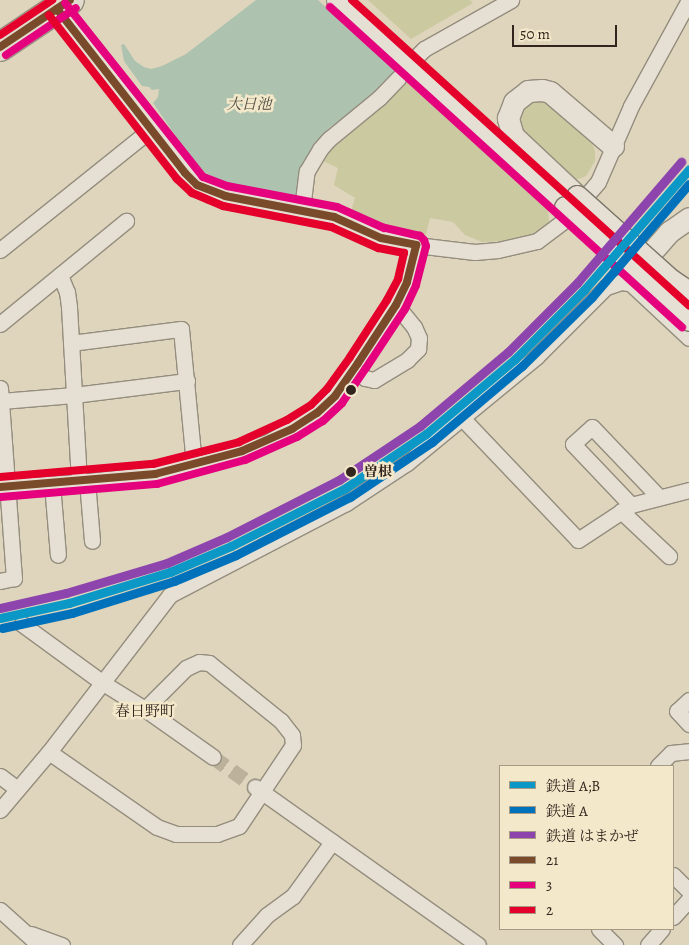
<!DOCTYPE html>
<html>
<head>
<meta charset="utf-8">
<style>
	body { margin:0 }
	#map { position:relative; width:689px; height:945px; overflow:hidden; background:#ded5bc; font-family:Alegreya,"Noto Serif JP",serif }
	div>[style] { position:absolute }
	[style*='--x'] { left:calc(var(--x)*1px); top:calc(var(--y)*1px); width:calc(var(--w)*1px); rotate:calc(var(--a)*1deg) }
	.green>* { inset:0; background:#cac9a0 }
	.water>* { inset:0; background:#aec3af }
	.street-tunnel>* { height:15px; margin-top:-7.5px; transform-origin:0; background:repeating-linear-gradient(90deg,#bcb29c 0 15px,transparent 0 23px) }
	.roads { filter:drop-shadow(1px 0 #948d7e) drop-shadow(-1px 0 #948d7e) drop-shadow(0 1px #948d7e) drop-shadow(0 -1px #948d7e) }
	.street>* { height:15px; margin:-7.5px; padding:0 7.5px; transform-origin:7.5px; border-radius:7.5px; background:#e5e0d3 }
	.secondary>* { height:21px; margin:-10.5px; padding:0 10.5px; transform-origin:10.5px; border-radius:10.5px; background:#e5e0d3 }
	.highway>* { height:28px; margin:-14px; padding:0 14px; transform-origin:14px; border-radius:14px; background:#e0dbcc }
	.bridges { filter:drop-shadow(1px 0 #7c7569) drop-shadow(-1px 0 #7c7569) drop-shadow(0 1px #7c7569) drop-shadow(0 -1px #7c7569) }
	.secondary-bridge>* { height:21px; margin:-10.5px; padding:0 10.5px; transform-origin:10.5px; border-radius:10.5px; background:#e5e0d3 }
	.bus-1>* { height:8px; margin:-4px; padding:0 4px; transform-origin:4px; border-radius:4px; background:#7a4b2a }
	.bus-2>* { height:8px; margin:-4px; padding:0 4px; transform-origin:4px; border-radius:4px; background:#e5007d }
	.bus-3>* { height:8px; margin:-4px; padding:0 4px; transform-origin:4px; border-radius:4px; background:#e4002b }
	.rail-1>* { height:9px; margin:-4.5px; padding:0 4.5px; transform-origin:4.5px; border-radius:4.5px; background:#0c98c7 }
	.rail-2>* { height:9px; margin:-4.5px; padding:0 4.5px; transform-origin:4.5px; border-radius:4.5px; background:#0072bc }
	.rail-3>* { height:9px; margin:-4.5px; padding:0 4.5px; transform-origin:4.5px; border-radius:4.5px; background:#8e44ad }
	.dots>* { width:14px; height:14px; translate:-50% -50%; box-sizing:border-box; border:2px solid #f3e8ca; border-radius:50% }
	span { translate:-50% -50%; white-space:nowrap; text-align:center; line-height:1.15; -webkit-text-stroke:5px #f3e8ca; paint-order:stroke }
	.stop-label { font-size:14px; color:#32251e; font-weight:700 }
	.left { translate:0 -50%; text-align:left }
	.water-label { font-size:15px; color:#4c4a41; font-style:italic }
	.neighbourhood-label { font-size:15px; color:#32251e }
	.legend { position:absolute; left:499px; top:765px; width:175px; height:165px; box-sizing:border-box; background:#f3e8ca; border:1px solid #a69a85; margin:0; padding:6px 9px; list-style:none; font-size:15px; color:#32251e }
	.legend li { display:flex; align-items:center; gap:10px; height:25px }
	.legend b { width:25px; border:1px solid #a69a85 }
	.scale { position:absolute; left:512px; top:25px; width:105px; height:22px; box-sizing:border-box; border:2px solid #32251e; border-top:0; padding-left:6px; font-size:15px; line-height:18px; white-space:nowrap; color:#32251e; -webkit-text-stroke:4px #f3e8ca; paint-order:stroke }
</style>
</head>
<body>
<div id="map">
	<div class="green">
		<i style="clip-path:polygon(368px 0,470px 0,473px 3px,411px 39px)"></i>
		<i style="clip-path:polygon(405px 77px,548px 210px,549px 224px,529px 236px,504px 241px,482px 242px,465px 235px,453px 222px,430px 218px,425px 238px,374px 226px,350px 214px,355px 198px,334px 185px,338px 168px,319px 159px,335px 141px)"></i>
		<i style="clip-path:polygon(540px 100px,553px 106px,592px 143px,595px 151px,595px 161px,586px 176px,579px 179px,572px 179px,527px 138px,520px 127px,521px 112px,526px 105px)"></i>
	</div>
	<div class="water">
		<i style="clip-path:polygon(256px 0,318px 0,396px 71px,367px 101px,329px 128px,315px 146px,297px 199px,221px 185px,196px 166px,153px 103px,158px 97px,159px 89px,152px 90px,149px 87px,142px 86px,124px 61px,121px 45px,124px 44px,135px 61px,144px 67px,151px 69px,162px 66px,186px 54px)"></i>
	</div>
	<div class="street-tunnel">
		<i style="--x:213;--y:757;--w:50;--a:35.3"></i>
	</div>
	<div class="roads">
		<div class="street">
			<i style="--x:417;--y:56;--w:10;--a:-45"></i>
			<i style="--x:424;--y:49;--w:100;--a:-29.4"></i>
			<i style="--x:302;--y:209;--w:38;--a:-83"></i>
			<i style="--x:307;--y:171;--w:26;--a:-59"></i>
			<i style="--x:320;--y:149;--w:13;--a:-48"></i>
			<i style="--x:329;--y:139;--w:65;--a:-39.4"></i>
			<i style="--x:379;--y:98;--w:28;--a:-46"></i>
			<i style="--x:416;--y:245;--w:59;--a:6.8"></i>
			<i style="--x:475;--y:252;--w:23;--a:-5"></i>
			<i style="--x:498;--y:250;--w:40;--a:-13"></i>
			<i style="--x:537;--y:241;--w:35;--a:-37"></i>
			<i style="--x:565;--y:220;--w:50;--a:-49"></i>
			<i style="--x:598;--y:182;--w:83;--a:-66.5"></i>
			<i style="--x:631;--y:106;--w:121;--a:-61.3"></i>
			<i style="--x:0;--y:250;--w:193;--a:-38.7"></i>
			<i style="--x:60;--y:275;--w:18;--a:68"></i>
			<i style="--x:67;--y:292;--w:15;--a:82"></i>
			<i style="--x:69;--y:307;--w:175;--a:86.7"></i>
			<i style="--x:0;--y:324;--w:163;--a:-39.3"></i>
			<i style="--x:71;--y:343;--w:111;--a:-7.3"></i>
			<i style="--x:181;--y:329;--w:137;--a:84.5"></i>
			<i style="--x:0;--y:388;--w:191;--a:85.8"></i>
			<i style="--x:14;--y:578;--w:14;--a:168"></i>
			<i style="--x:1;--y:401;--w:73;--a:-4.7"></i>
			<i style="--x:74;--y:395;--w:114;--a:-7.1"></i>
			<i style="--x:462;--y:418;--w:168;--a:46.4"></i>
			<i style="--x:578;--y:540;--w:64;--a:-33.4"></i>
			<i style="--x:631;--y:505;--w:60;--a:-14.5"></i>
			<i style="--x:87;--y:481;--w:60;--a:85.2"></i>
			<i style="--x:52;--y:484;--w:71;--a:85.2"></i>
			<i style="--x:0;--y:487;--w:79;--a:-3.6"></i>
			<i style="--x:79;--y:482;--w:76;--a:-6"></i>
			<i style="--x:155;--y:474;--w:67;--a:-13.8"></i>
			<i style="--x:220;--y:458;--w:51;--a:-18.4"></i>
			<i style="--x:268;--y:442;--w:57;--a:-30.6"></i>
			<i style="--x:317;--y:413;--w:25;--a:-43"></i>
			<i style="--x:335;--y:396;--w:33;--a:-55"></i>
			<i style="--x:354;--y:369;--w:14;--a:39"></i>
			<i style="--x:365;--y:378;--w:9;--a:13"></i>
			<i style="--x:374;--y:380;--w:39;--a:-31"></i>
			<i style="--x:407;--y:360;--w:16;--a:-45"></i>
			<i style="--x:418;--y:349;--w:11;--a:-85"></i>
			<i style="--x:419;--y:338;--w:12;--a:-114"></i>
			<i style="--x:414;--y:327;--w:28;--a:-129"></i>
			<i style="--x:631;--y:505;--w:84;--a:-133.6"></i>
			<i style="--x:573;--y:444;--w:25;--a:-42"></i>
			<i style="--x:592;--y:427;--w:97;--a:46.3"></i>
			<i style="--x:621;--y:511;--w:66;--a:43.2"></i>
			<i style="--x:22;--y:624;--w:100;--a:36.1"></i>
			<i style="--x:103;--y:683;--w:49;--a:31.8"></i>
			<i style="--x:145;--y:709;--w:83;--a:35.2"></i>
			<i style="--x:689;--y:700;--w:16;--a:137"></i>
			<i style="--x:677;--y:711;--w:18;--a:47"></i>
			<i style="--x:49;--y:752;--w:131;--a:34.8"></i>
			<i style="--x:157;--y:827;--w:20;--a:20"></i>
			<i style="--x:176;--y:834;--w:41;--a:0"></i>
			<i style="--x:217;--y:834;--w:23;--a:-20"></i>
			<i style="--x:239;--y:826;--w:97;--a:-56.3"></i>
			<i style="--x:293;--y:745;--w:10;--a:-96"></i>
			<i style="--x:292;--y:735;--w:18;--a:-128"></i>
			<i style="--x:281;--y:721;--w:92;--a:-141.1"></i>
			<i style="--x:209;--y:663;--w:10;--a:-174"></i>
			<i style="--x:199;--y:662;--w:14;--a:155"></i>
			<i style="--x:186;--y:668;--w:58;--a:135"></i>
			<i style="--x:658;--y:766;--w:18;--a:-45"></i>
			<i style="--x:671;--y:753;--w:18;--a:-6"></i>
			<i style="--x:0;--y:776;--w:20;--a:37"></i>
			<i style="--x:255;--y:787;--w:273;--a:35.3"></i>
			<i style="--x:0;--y:810;--w:76;--a:-49.8"></i>
			<i style="--x:49;--y:752;--w:198;--a:-52.4"></i>
			<i style="--x:170;--y:595;--w:199;--a:-27.6"></i>
			<i style="--x:346;--y:503;--w:73;--a:-33.3"></i>
			<i style="--x:407;--y:463;--w:167;--a:-39.4"></i>
			<i style="--x:536;--y:357;--w:99;--a:-45"></i>
			<i style="--x:606;--y:287;--w:22;--a:-18"></i>
			<i style="--x:627;--y:280;--w:85;--a:43.1"></i>
			<i style="--x:673;--y:875;--w:23;--a:45"></i>
			<i style="--x:0;--y:910;--w:52;--a:41.9"></i>
			<i style="--x:673;--y:917;--w:24;--a:-48"></i>
			<i style="--x:599;--y:929;--w:23;--a:45"></i>
			<i style="--x:31;--y:934;--w:33;--a:20"></i>
			<i style="--x:240;--y:945;--w:40;--a:-48"></i>
			<i style="--x:267;--y:915;--w:32;--a:-36"></i>
			<i style="--x:293;--y:896;--w:67;--a:-54.2"></i>
			<i style="--x:648;--y:945;--w:21;--a:-49"></i>
		</div>
		<div class="secondary">
			<i style="--x:337;--y:0;--w:308;--a:42.2"></i>
			<i style="--x:57;--y:9;--w:208;--a:52"></i>
			<i style="--x:185;--y:173;--w:17;--a:45"></i>
			<i style="--x:197;--y:185;--w:16;--a:27"></i>
			<i style="--x:211;--y:192;--w:15;--a:16"></i>
			<i style="--x:225;--y:196;--w:111;--a:10.9"></i>
			<i style="--x:334;--y:217;--w:51;--a:24.1"></i>
			<i style="--x:381;--y:238;--w:36;--a:11"></i>
			<i style="--x:416;--y:245;--w:38;--a:104"></i>
			<i style="--x:407;--y:282;--w:25;--a:116"></i>
			<i style="--x:396;--y:305;--w:77;--a:123.3"></i>
			<i style="--x:577;--y:196;--w:88;--a:-136.8"></i>
			<i style="--x:513;--y:136;--w:19;--a:-106"></i>
			<i style="--x:508;--y:118;--w:17;--a:-69"></i>
			<i style="--x:514;--y:102;--w:18;--a:-38"></i>
			<i style="--x:528;--y:91;--w:14;--a:-4"></i>
			<i style="--x:542;--y:90;--w:8;--a:14"></i>
			<i style="--x:550;--y:92;--w:83;--a:40.6"></i>
			<i style="--x:627;--y:280;--w:64;--a:-48.8"></i>
			<i style="--x:669;--y:232;--w:24;--a:-35"></i>
		</div>
		<div class="highway">
			<i style="--x:0;--y:47;--w:84;--a:-33.9"></i>
		</div>
	</div>
	<div class="bridges">
		<div class="secondary-bridge">
			<i style="--x:577;--y:196;--w:126;--a:41.8"></i>
			<i style="--x:671;--y:280;--w:22;--a:34"></i>
			<i style="--x:565;--y:207;--w:168;--a:42.3"></i>
		</div>
	</div>
	<div class="bus-1">
		<i style="--x:57;--y:9;--w:208;--a:52"></i>
		<i style="--x:185;--y:173;--w:17;--a:45"></i>
		<i style="--x:197;--y:185;--w:30;--a:21"></i>
		<i style="--x:225;--y:196;--w:111;--a:10.9"></i>
		<i style="--x:334;--y:217;--w:51;--a:24.1"></i>
		<i style="--x:381;--y:238;--w:36;--a:11"></i>
		<i style="--x:0;--y:47;--w:84;--a:-33.9"></i>
		<i style="--x:0;--y:487;--w:156;--a:-4.8"></i>
		<i style="--x:155;--y:474;--w:90;--a:-14.8"></i>
		<i style="--x:242;--y:451;--w:55;--a:-23.7"></i>
		<i style="--x:292;--y:429;--w:30;--a:-33"></i>
		<i style="--x:317;--y:413;--w:25;--a:-43"></i>
		<i style="--x:335;--y:396;--w:40;--a:-55.1"></i>
		<i style="--x:358;--y:363;--w:69;--a:-56.8"></i>
		<i style="--x:396;--y:305;--w:25;--a:-64"></i>
		<i style="--x:407;--y:282;--w:38;--a:-76"></i>
	</div>
	<div class="bus-2">
		<i style="--x:330;--y:7;--w:476;--a:42.3"></i>
		<i style="--x:6;--y:55;--w:84;--a:-33.9"></i>
		<i style="--x:1;--y:497;--w:157;--a:-4.8"></i>
		<i style="--x:157;--y:484;--w:91;--a:-15.3"></i>
		<i style="--x:245;--y:460;--w:57;--a:-23.9"></i>
		<i style="--x:297;--y:437;--w:31;--a:-32"></i>
		<i style="--x:323;--y:421;--w:26;--a:-43"></i>
		<i style="--x:342;--y:403;--w:42;--a:-55.6"></i>
		<i style="--x:366;--y:368;--w:71;--a:-56.5"></i>
		<i style="--x:405;--y:309;--w:26;--a:-65"></i>
		<i style="--x:416;--y:285;--w:40;--a:-75.6"></i>
		<i style="--x:426;--y:246;--w:6;--a:-108"></i>
		<i style="--x:424;--y:240;--w:6;--a:-135"></i>
		<i style="--x:420;--y:236;--w:37;--a:-167"></i>
		<i style="--x:384;--y:228;--w:51;--a:-155.9"></i>
		<i style="--x:337;--y:207;--w:112;--a:-169.2"></i>
		<i style="--x:227;--y:186;--w:26;--a:-159"></i>
		<i style="--x:203;--y:177;--w:222;--a:-128.4"></i>
	</div>
	<div class="bus-3">
		<i style="--x:352;--y:0;--w:455;--a:42.2"></i>
		<i style="--x:0;--y:35;--w:63;--a:-33.9"></i>
		<i style="--x:0;--y:477;--w:154;--a:-4.9"></i>
		<i style="--x:153;--y:464;--w:89;--a:-14.3"></i>
		<i style="--x:239;--y:442;--w:53;--a:-24.6"></i>
		<i style="--x:287;--y:420;--w:28;--a:-32"></i>
		<i style="--x:311;--y:405;--w:23;--a:-45"></i>
		<i style="--x:327;--y:389;--w:39;--a:-54"></i>
		<i style="--x:350;--y:357;--w:68;--a:-57"></i>
		<i style="--x:387;--y:300;--w:24;--a:-62"></i>
		<i style="--x:398;--y:279;--w:27;--a:-77"></i>
		<i style="--x:404;--y:253;--w:26;--a:-169"></i>
		<i style="--x:378;--y:248;--w:51;--a:-155.9"></i>
		<i style="--x:331;--y:227;--w:110;--a:-169"></i>
		<i style="--x:223;--y:206;--w:34;--a:-157"></i>
		<i style="--x:192;--y:193;--w:21;--a:-137"></i>
		<i style="--x:177;--y:179;--w:208;--a:-128"></i>
	</div>
	<div class="rail-1">
		<i style="--x:0;--y:618;--w:71;--a:-12.3"></i>
		<i style="--x:69;--y:603;--w:106;--a:-17.1"></i>
		<i style="--x:170;--y:572;--w:66;--a:-23.1"></i>
		<i style="--x:231;--y:546;--w:127;--a:-26.8"></i>
		<i style="--x:344;--y:489;--w:99;--a:-33.9"></i>
		<i style="--x:426;--y:434;--w:116;--a:-40.1"></i>
		<i style="--x:515;--y:359;--w:98;--a:-45"></i>
		<i style="--x:584;--y:290;--w:160;--a:-49"></i>
	</div>
	<div class="rail-2">
		<i style="--x:2;--y:628;--w:72;--a:-12.1"></i>
		<i style="--x:72;--y:613;--w:107;--a:-17.4"></i>
		<i style="--x:174;--y:581;--w:67;--a:-22.8"></i>
		<i style="--x:236;--y:555;--w:128;--a:-27"></i>
		<i style="--x:350;--y:497;--w:99;--a:-33.9"></i>
		<i style="--x:432;--y:442;--w:118;--a:-40.2"></i>
		<i style="--x:522;--y:366;--w:98;--a:-44.6"></i>
		<i style="--x:592;--y:297;--w:149;--a:-49.4"></i>
	</div>
	<div class="rail-3">
		<i style="--x:0;--y:608;--w:68;--a:-12.8"></i>
		<i style="--x:66;--y:593;--w:105;--a:-16.5"></i>
		<i style="--x:167;--y:563;--w:65;--a:-23.4"></i>
		<i style="--x:227;--y:537;--w:126;--a:-27"></i>
		<i style="--x:339;--y:480;--w:97;--a:-33.7"></i>
		<i style="--x:420;--y:426;--w:115;--a:-40.1"></i>
		<i style="--x:508;--y:352;--w:98;--a:-45"></i>
		<i style="--x:577;--y:283;--w:160;--a:-49.3"></i>
	</div>
	<div class="dots">
		<i style="left:351px;top:390px;background:#32251e"></i>
		<i style="left:351px;top:472px;background:#32251e"></i>
	</div>
	<div class="stop-label">
		<span class="left" style="left:364px;top:472px">曽根</span>
	</div>
	<div class="water-label">
		<span style="left:249px;top:105px">大日池</span>
	</div>
	<div class="neighbourhood-label">
		<span style="left:145px;top:712px">春日野町</span>
	</div>
	<ul class="legend">
	<li><b style="height:6px;background:#0c98c7"></b>鉄道 A;B</li>
	<li><b style="height:6px;background:#0072bc"></b>鉄道 A</li>
	<li><b style="height:6px;background:#8e44ad"></b>鉄道 はまかぜ</li>
	<li><b style="height:6px;background:#7a4b2a"></b>21</li>
	<li><b style="height:6px;background:#e5007d"></b>3</li>
	<li><b style="height:6px;background:#e4002b"></b>2</li>
	</ul>
	<div class="scale">50 m</div>
</div>
</body>
</html>
